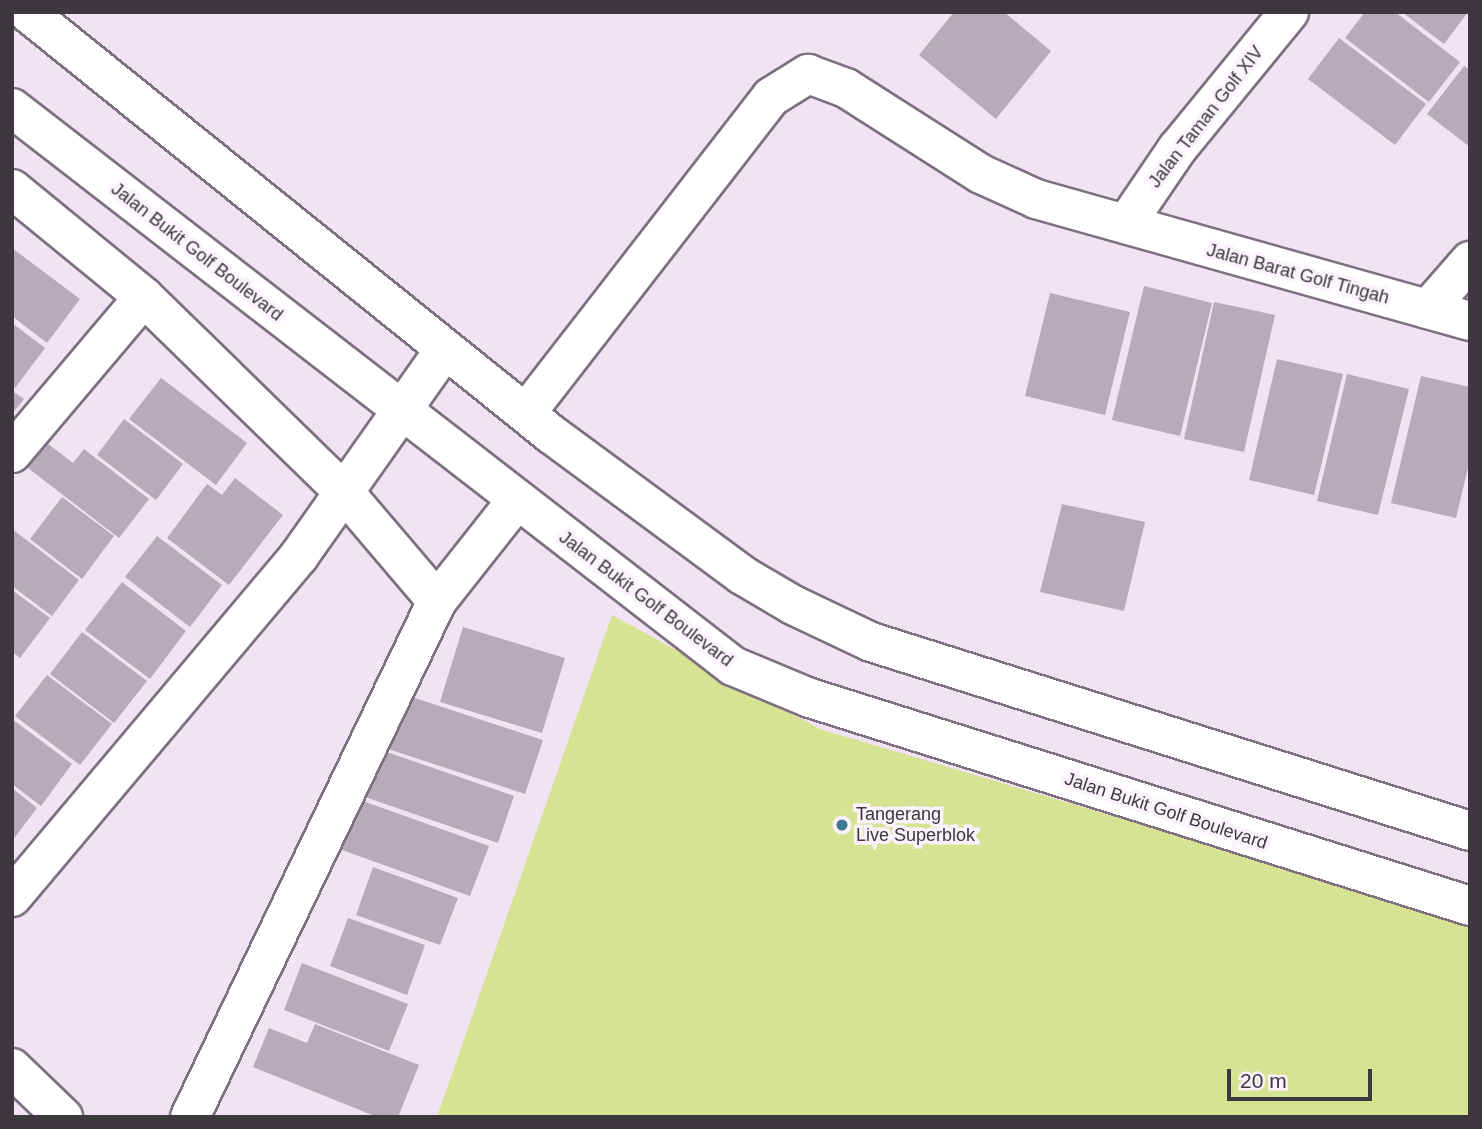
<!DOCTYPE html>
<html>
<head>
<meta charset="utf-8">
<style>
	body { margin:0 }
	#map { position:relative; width:1482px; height:1129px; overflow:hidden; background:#f1e3f4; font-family:Helvetica,sans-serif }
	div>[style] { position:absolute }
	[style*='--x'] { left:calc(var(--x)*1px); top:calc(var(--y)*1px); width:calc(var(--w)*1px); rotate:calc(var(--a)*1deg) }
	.green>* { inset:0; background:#d6e392 }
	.building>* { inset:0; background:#b8aabb }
	.roads { filter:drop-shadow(2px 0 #7d7080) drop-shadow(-2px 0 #7d7080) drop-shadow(0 2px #7d7080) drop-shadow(0 -2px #7d7080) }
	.street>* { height:38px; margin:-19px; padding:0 19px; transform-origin:19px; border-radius:19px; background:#fff }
	.dots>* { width:19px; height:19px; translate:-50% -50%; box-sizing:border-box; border:4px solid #fbf2fd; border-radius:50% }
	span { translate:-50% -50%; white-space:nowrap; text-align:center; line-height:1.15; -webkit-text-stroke:7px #fbf2fd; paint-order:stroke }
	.street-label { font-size:18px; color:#3d373e }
	.poi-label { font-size:18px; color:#3d373e }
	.left { translate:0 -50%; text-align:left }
	.frame { position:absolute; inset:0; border:14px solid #3d373e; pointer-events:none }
	.scale { position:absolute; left:1227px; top:1069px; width:145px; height:32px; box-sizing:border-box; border:4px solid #3d373e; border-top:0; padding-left:9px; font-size:21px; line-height:24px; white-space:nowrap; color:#3d373e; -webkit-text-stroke:5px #fbf2fd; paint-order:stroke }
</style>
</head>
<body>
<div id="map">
	<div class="green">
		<i style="clip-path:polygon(612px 615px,820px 729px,1470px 922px,1470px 1117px,437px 1117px)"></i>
	</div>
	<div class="building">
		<i style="clip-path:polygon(954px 12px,1004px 12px,1051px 51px,996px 119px,919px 55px)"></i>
		<i style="clip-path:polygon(1365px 12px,1395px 12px,1460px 62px,1429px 102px,1345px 38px)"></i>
		<i style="clip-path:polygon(1402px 12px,1468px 12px,1444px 44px)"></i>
		<i style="clip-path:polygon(1339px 38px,1426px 104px,1395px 145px,1308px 79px)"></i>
		<i style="clip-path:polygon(1464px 66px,1470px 70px,1470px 147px,1427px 114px)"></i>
		<i style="clip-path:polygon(12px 248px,80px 299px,47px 343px,12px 316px)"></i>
		<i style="clip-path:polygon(1144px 286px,1212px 303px,1180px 436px,1112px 420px)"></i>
		<i style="clip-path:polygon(1050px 293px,1130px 312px,1105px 415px,1025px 396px)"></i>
		<i style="clip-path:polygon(1214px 302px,1275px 315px,1244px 452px,1184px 439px)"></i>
		<i style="clip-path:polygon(12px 323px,45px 348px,15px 388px,12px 385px)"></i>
		<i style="clip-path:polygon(1277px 359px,1343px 374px,1314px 495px,1249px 480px)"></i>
		<i style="clip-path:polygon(1347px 374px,1409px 389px,1378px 515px,1317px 501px)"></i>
		<i style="clip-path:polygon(1421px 376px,1470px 387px,1470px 459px,1456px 518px,1391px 503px)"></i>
		<i style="clip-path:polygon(161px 378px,247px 443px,216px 485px,129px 419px)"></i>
		<i style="clip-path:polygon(12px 391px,24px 399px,12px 414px)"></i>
		<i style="clip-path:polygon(124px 419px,183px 464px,156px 500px,97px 455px)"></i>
		<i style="clip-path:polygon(43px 440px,73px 463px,84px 449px,149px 499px,119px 538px,24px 465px)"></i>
		<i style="clip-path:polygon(235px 478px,283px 515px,229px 585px,167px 538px,207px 484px,222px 495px)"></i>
		<i style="clip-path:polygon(62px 497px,114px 536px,82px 579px,30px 539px)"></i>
		<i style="clip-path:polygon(1062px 504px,1145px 522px,1124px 611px,1040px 592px)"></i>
		<i style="clip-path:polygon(12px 529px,79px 580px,52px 616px,12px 586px)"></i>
		<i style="clip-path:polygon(157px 536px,222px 585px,190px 627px,125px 577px)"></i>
		<i style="clip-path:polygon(122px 582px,186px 631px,150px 679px,85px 630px)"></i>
		<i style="clip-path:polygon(12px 590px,50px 618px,20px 658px,12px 652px)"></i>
		<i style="clip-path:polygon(463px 627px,565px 658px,542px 733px,440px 702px)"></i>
		<i style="clip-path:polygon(82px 632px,147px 681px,114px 723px,50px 674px)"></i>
		<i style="clip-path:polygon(47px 675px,112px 724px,80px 765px,15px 716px)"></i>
		<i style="clip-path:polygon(406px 695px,543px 740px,525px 794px,388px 749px)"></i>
		<i style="clip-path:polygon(12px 719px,72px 764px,41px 806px,12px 784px)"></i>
		<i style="clip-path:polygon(381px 750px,514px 796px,498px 843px,365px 797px)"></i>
		<i style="clip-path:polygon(12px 788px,37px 808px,12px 841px)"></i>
		<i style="clip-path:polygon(360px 800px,489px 846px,470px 896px,342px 850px)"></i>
		<i style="clip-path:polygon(373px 867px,458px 898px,440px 945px,356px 915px)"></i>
		<i style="clip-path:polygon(348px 918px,425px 945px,407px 995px,330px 966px)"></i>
		<i style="clip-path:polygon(302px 963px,408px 1004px,389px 1051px,284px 1010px)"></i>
		<i style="clip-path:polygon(315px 1024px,419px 1065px,398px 1117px,377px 1117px,253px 1067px,269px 1028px,307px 1043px)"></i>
	</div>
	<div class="roads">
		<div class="street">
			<i style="--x:27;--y:12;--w:673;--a:38.85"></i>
			<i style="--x:551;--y:434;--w:237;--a:36.4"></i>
			<i style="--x:742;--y:575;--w:59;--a:30.5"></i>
			<i style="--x:793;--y:605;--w:86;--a:25.4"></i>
			<i style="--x:871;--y:642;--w:628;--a:17.51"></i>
			<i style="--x:12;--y:108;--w:912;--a:37.74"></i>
			<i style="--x:733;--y:666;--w:83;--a:22.6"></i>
			<i style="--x:810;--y:698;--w:692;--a:17.49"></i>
			<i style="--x:12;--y:189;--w:171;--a:39.3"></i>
			<i style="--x:144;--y:297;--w:281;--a:44.3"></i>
			<i style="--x:345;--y:493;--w:142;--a:49.6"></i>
			<i style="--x:1126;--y:224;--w:91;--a:-55.8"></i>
			<i style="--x:1177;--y:149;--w:177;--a:-50.7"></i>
			<i style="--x:1428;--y:309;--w:64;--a:-48.8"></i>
			<i style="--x:526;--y:413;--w:400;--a:-52.2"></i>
			<i style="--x:771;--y:97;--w:44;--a:-31.9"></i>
			<i style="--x:808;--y:74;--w:40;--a:20.2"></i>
			<i style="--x:846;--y:88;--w:160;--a:32.5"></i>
			<i style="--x:981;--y:174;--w:60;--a:24.4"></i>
			<i style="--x:1036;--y:199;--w:451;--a:15.7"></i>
			<i style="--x:12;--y:453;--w:204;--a:-49.8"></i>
			<i style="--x:12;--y:897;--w:446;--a:-49.9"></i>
			<i style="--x:299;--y:556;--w:253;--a:-54.8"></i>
			<i style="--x:12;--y:1068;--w:71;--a:43.9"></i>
			<i style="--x:190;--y:1117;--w:572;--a:-64.42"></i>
			<i style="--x:437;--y:601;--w:127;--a:-51.7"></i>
		</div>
	</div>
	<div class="dots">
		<i style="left:842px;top:825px;background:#3e7991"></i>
	</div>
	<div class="street-label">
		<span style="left:1206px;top:117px;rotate:-52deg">Jalan Taman Golf XIV</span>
		<span style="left:197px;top:252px;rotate:38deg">Jalan Bukit Golf Boulevard</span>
		<span style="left:1298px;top:274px;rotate:15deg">Jalan Barat Golf Tingah</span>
		<span style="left:646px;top:599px;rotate:37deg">Jalan Bukit Golf Boulevard</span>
		<span style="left:1166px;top:811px;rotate:18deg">Jalan Bukit Golf Boulevard</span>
	</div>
	<div class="poi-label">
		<span class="left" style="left:856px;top:825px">Tangerang<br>Live Superblok</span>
	</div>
	<div class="frame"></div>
	<div class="scale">20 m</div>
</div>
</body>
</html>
